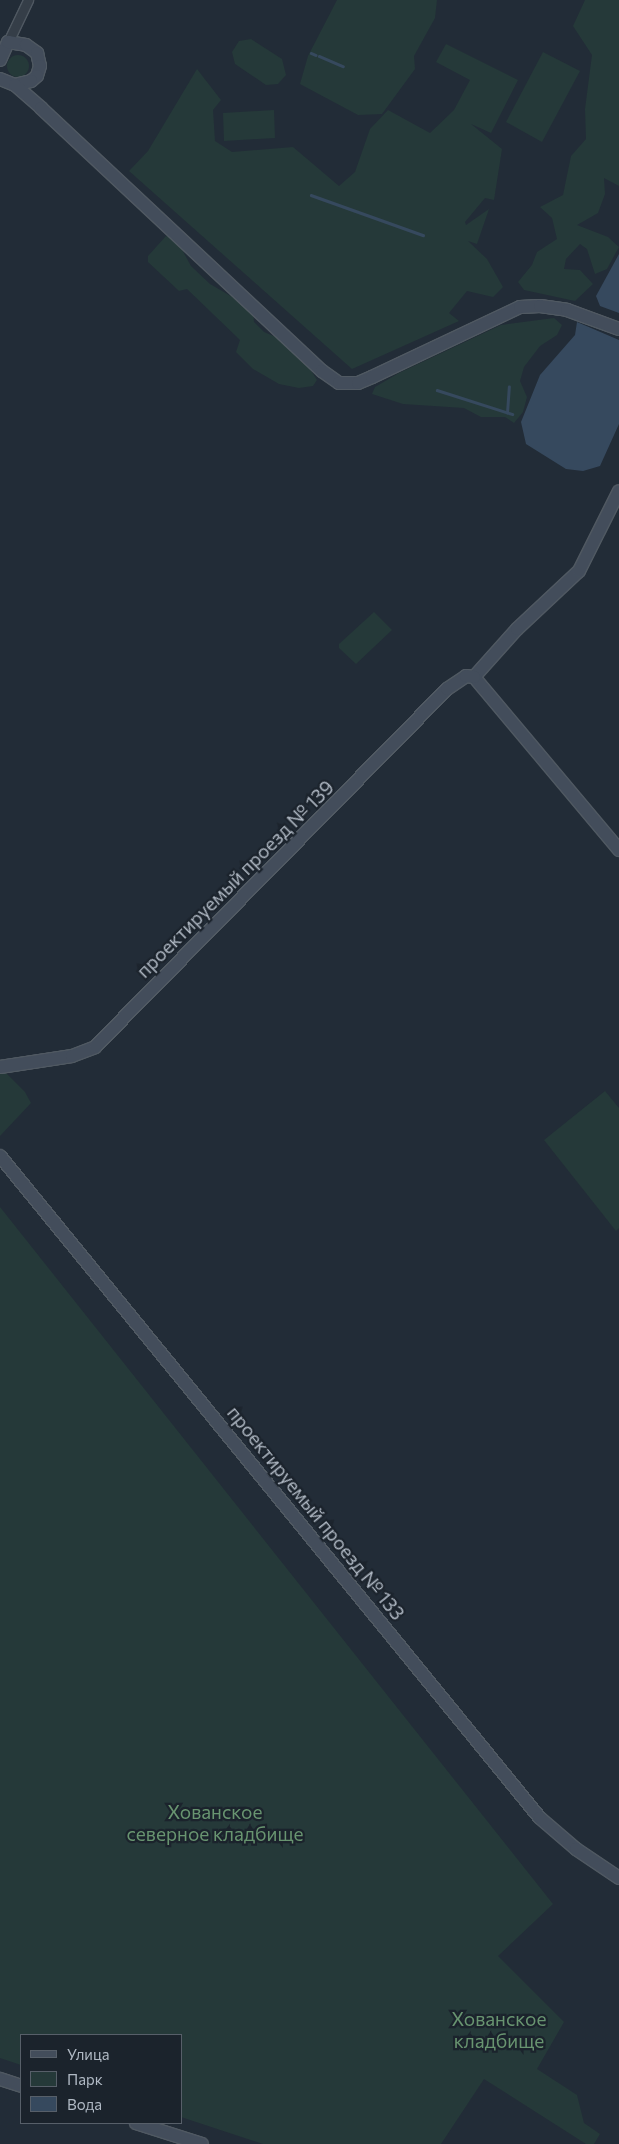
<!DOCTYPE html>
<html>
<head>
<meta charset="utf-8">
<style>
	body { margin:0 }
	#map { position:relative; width:619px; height:2144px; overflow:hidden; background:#222c37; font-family:Commissioner,sans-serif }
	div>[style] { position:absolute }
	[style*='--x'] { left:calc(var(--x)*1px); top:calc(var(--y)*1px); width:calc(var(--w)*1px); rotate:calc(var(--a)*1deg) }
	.green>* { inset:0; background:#253939 }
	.round { border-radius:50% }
	.water>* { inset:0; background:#36495e }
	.stream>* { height:2.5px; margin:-1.25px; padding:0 1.25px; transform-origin:1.25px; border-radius:1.25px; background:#36495e }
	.roads { filter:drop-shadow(1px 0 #505962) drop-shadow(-1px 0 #505962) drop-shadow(0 1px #505962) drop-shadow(0 -1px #505962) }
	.street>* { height:9px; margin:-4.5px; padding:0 4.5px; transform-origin:4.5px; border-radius:4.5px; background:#353e48 }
	.secondary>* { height:12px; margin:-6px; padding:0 6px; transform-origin:6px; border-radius:6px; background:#434d5b }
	span { translate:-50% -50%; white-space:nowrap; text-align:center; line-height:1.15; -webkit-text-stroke:4.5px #1b232c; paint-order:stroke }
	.street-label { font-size:19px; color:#b0b9c4 }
	.park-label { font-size:19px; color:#689470 }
	.legend { position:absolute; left:20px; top:2034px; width:162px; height:90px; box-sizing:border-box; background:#1b232c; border:1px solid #575f69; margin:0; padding:6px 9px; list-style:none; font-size:15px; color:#b0b9c4 }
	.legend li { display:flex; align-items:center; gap:10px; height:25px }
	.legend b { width:25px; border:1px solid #575f69 }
</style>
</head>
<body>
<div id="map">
	<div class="green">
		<i style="clip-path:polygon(337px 0,437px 0,435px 18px,414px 56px,415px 69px,382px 114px,358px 115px,300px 84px,308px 56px)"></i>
		<i style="clip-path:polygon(585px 0,619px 0,619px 186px,604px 178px,605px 194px,598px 213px,577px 225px,608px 237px,619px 247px,607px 269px,595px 274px,587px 249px,580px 244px,566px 259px,564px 269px,580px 270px,593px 284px,575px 301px,524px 290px,518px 282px,532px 265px,537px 252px,557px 239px,552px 218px,540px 207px,563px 195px,571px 156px,586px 139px,585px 109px,592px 55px,573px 26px)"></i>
		<i style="clip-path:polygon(251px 39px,282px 59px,286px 75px,278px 84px,266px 85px,235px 64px,232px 52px,239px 41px)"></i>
		<i style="clip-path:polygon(446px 44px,518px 80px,491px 133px,471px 124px,502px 149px,494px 200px,485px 198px,465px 222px,466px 225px,489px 209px,477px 244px,468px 241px,487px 259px,503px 287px,493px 297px,467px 291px,449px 313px,459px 321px,352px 369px,129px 171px,148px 151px,197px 69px,221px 100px,213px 110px,215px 141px,232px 152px,293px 147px,339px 186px,355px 172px,370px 129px,388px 110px,430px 133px,454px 110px,470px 80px,436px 62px)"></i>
		<i style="clip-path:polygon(543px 52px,580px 71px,542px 142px,506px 122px)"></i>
		<i class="round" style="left:7px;top:55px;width:22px;height:22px"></i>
		<i style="clip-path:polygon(274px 110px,275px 138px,224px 141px,223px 113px)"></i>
		<i style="clip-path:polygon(166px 236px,175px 237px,191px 266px,210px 284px,253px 309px,254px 322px,264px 332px,276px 337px,310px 369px,317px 380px,313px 386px,299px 388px,279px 384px,253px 369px,236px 352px,240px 340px,187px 289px,179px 291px,148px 262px,148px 256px)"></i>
		<i style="clip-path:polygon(554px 318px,562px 325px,557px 335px,540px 346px,524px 367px,520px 381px,527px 397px,523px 412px,514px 423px,505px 417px,481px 417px,464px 408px,403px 404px,372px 394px,375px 387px,399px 373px,501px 325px)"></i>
		<i style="clip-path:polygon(374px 612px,392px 630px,356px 664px,339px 648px,339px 644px)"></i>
		<i style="clip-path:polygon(0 1072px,5px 1072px,25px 1092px,31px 1103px,0 1136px)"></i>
		<i style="clip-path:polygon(605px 1091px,619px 1108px,619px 1228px,616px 1231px,544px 1140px)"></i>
		<i style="clip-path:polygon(0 1207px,553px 1904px,498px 1956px,564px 2022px,537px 2069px,577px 2095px,584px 2123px,600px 2134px,594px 2144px,586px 2144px,484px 2079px,441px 2144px,263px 2144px,181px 2117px,181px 2035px,21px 2035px,21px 2065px,0 2058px)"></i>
	</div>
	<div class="water">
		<i style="clip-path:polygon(619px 254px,619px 313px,600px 306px,596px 296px)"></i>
		<i style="clip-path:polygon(577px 322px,619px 340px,619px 424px,600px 466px,583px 471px,566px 469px,526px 444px,521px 422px,540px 375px,575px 335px)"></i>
	</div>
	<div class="stream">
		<i style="--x:311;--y:53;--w:5;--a:22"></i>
		<i style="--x:319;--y:56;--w:26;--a:23"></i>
		<i style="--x:311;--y:195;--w:119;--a:19.7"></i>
		<i style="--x:437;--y:390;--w:79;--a:17.7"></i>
		<i style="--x:507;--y:413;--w:26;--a:-86"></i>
	</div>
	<div class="roads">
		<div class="street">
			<i style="--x:8;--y:42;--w:47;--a:-64.5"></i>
		</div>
		<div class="secondary">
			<i style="--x:0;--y:60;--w:20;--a:-66"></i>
			<i style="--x:8;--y:42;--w:18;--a:9"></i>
			<i style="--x:26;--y:45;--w:14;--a:36"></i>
			<i style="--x:37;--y:53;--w:13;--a:77"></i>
			<i style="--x:40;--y:66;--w:10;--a:107"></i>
			<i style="--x:37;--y:76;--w:8;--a:140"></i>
			<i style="--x:31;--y:81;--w:16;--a:166"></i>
			<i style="--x:0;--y:79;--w:16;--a:22"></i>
			<i style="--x:15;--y:85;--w:35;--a:41"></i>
			<i style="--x:41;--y:108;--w:385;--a:43.1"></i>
			<i style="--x:322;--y:371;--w:21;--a:35"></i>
			<i style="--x:339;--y:383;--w:19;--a:0"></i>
			<i style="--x:358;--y:383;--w:15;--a:-23"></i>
			<i style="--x:372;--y:377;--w:164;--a:-25.3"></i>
			<i style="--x:520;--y:307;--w:20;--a:-3"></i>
			<i style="--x:540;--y:306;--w:27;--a:8"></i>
			<i style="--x:567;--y:310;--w:55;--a:20.1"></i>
			<i style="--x:474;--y:677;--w:64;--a:-48.1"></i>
			<i style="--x:517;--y:629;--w:85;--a:-43.1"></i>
			<i style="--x:579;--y:571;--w:89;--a:-63.4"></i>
			<i style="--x:474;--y:677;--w:226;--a:50"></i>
			<i style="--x:0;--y:1067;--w:73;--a:-8.7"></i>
			<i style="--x:72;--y:1056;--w:25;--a:-21"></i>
			<i style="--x:95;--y:1047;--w:502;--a:-45.48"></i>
			<i style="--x:447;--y:689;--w:23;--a:-34"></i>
			<i style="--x:466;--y:676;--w:8;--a:7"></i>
			<i style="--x:0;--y:1156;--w:854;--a:50.8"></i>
			<i style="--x:540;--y:1818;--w:48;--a:40.7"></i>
			<i style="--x:576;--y:1849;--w:52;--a:34"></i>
			<i style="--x:0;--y:2079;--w:22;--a:18"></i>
			<i style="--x:136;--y:2123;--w:69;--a:17.7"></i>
		</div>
	</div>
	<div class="street-label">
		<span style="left:235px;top:879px;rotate:-45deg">проектируемый проезд № 139</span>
		<span style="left:316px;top:1513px;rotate:51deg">проектируемый проезд № 133</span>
	</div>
	<div class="park-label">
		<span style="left:215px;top:1823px">Хованское<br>северное кладбище</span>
		<span style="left:499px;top:2030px">Хованское<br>кладбище</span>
	</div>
	<ul class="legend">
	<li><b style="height:6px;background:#434d5b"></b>Улица</li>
	<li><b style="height:14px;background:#253939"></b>Парк</li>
	<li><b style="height:14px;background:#36495e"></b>Вода</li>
	</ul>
</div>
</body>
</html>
